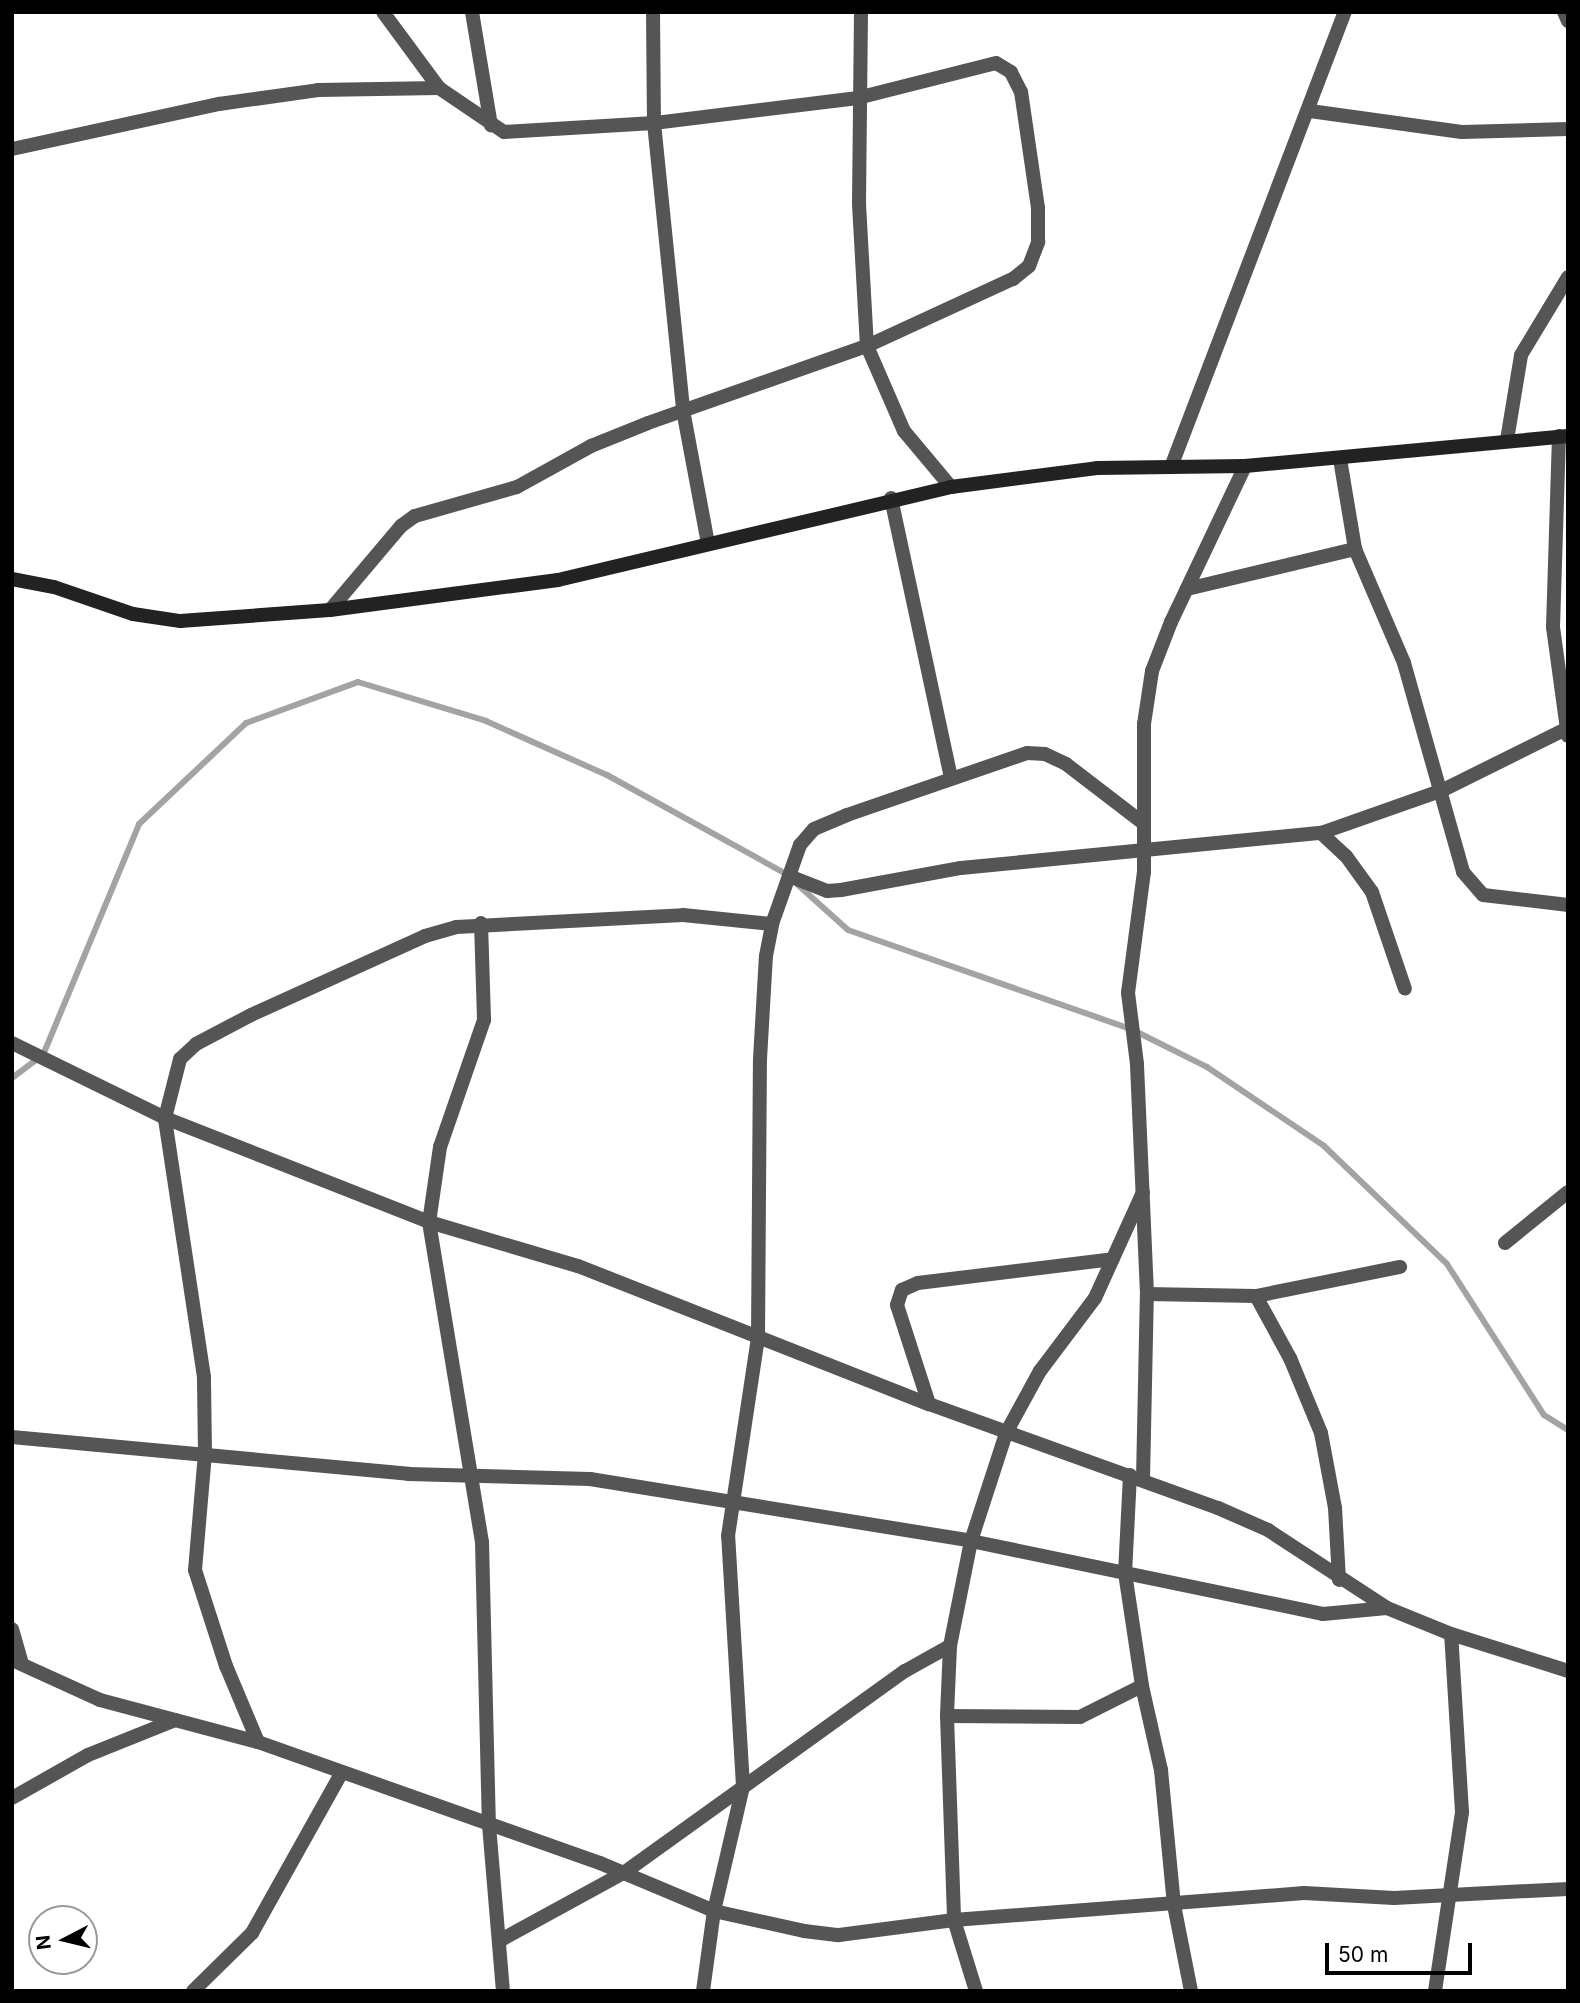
<!DOCTYPE html>
<html>
<head>
<meta charset="utf-8">
<style>
	body { margin:0 }
	#map { position:relative; width:1580px; height:2003px; overflow:hidden; background:#fff; font-family:Inter,sans-serif }
	div>[style] { position:absolute }
	[style*='--x'] { left:calc(var(--x)*1px); top:calc(var(--y)*1px); width:calc(var(--w)*1px); rotate:calc(var(--a)*1deg) }
	.stream>* { height:6px; margin:-3px; padding:0 3px; transform-origin:3px; border-radius:3px; background:#a3a3a3 }
	.street>* { height:14px; margin:-7px; padding:0 7px; transform-origin:7px; border-radius:7px; background:#555 }
	.secondary>* { height:14px; margin:-7px; padding:0 7px; transform-origin:7px; border-radius:7px; background:#222 }
	span { translate:-50% -50%; white-space:nowrap; text-align:center; line-height:1.15; -webkit-text-stroke:7px #fff; paint-order:stroke }
	.frame { position:absolute; inset:0; border:14px solid #000; pointer-events:none }
	.north { position:absolute; left:28px; top:1905px; width:70px; height:70px; box-sizing:border-box; background:#fff; border:2px solid #999; border-radius:50%; rotate:263deg; font-size:19px; font-weight:700; line-height:28px; text-align:center; color:#000 }
	.north::after { content:''; display:block; margin:auto; width:24px; height:32px; background:#000; clip-path:polygon(50% 0,100% 100%,50% 72%,0 100%) }
	.scale { position:absolute; left:1325px; top:1943px; width:147px; height:32px; box-sizing:border-box; border:4px solid #000; border-top:0; padding-left:9px; font-size:21px; line-height:24px; white-space:nowrap; color:#000; -webkit-text-stroke:5px #fff; paint-order:stroke }
</style>
</head>
<body>
<div id="map">
	<div class="stream">
		<i style="--x:798;--y:885;--w:67;--a:42"></i>
		<i style="--x:848;--y:930;--w:302;--a:19.3"></i>
		<i style="--x:1133;--y:1030;--w:83;--a:26.6"></i>
		<i style="--x:1207;--y:1067;--w:141;--a:34"></i>
		<i style="--x:1324;--y:1146;--w:170;--a:43.8"></i>
		<i style="--x:1447;--y:1264;--w:179;--a:57.3"></i>
		<i style="--x:1544;--y:1415;--w:28;--a:32"></i>
		<i style="--x:12;--y:1078;--w:39;--a:-37"></i>
		<i style="--x:43;--y:1055;--w:250;--a:-67.4"></i>
		<i style="--x:139;--y:824;--w:147;--a:-43.3"></i>
		<i style="--x:246;--y:723;--w:119;--a:-20.1"></i>
		<i style="--x:358;--y:682;--w:134;--a:16.9"></i>
		<i style="--x:486;--y:721;--w:133;--a:24.1"></i>
		<i style="--x:607;--y:775;--w:207;--a:28.9"></i>
	</div>
	<div class="street">
		<i style="--x:472;--y:12;--w:115;--a:80.5"></i>
		<i style="--x:653;--y:12;--w:111;--a:89.5"></i>
		<i style="--x:654;--y:123;--w:288;--a:84.2"></i>
		<i style="--x:683;--y:410;--w:135;--a:79.4"></i>
		<i style="--x:861;--y:12;--w:192;--a:90.6"></i>
		<i style="--x:859;--y:204;--w:142;--a:86.8"></i>
		<i style="--x:867;--y:346;--w:93;--a:66.5"></i>
		<i style="--x:904;--y:431;--w:73;--a:50"></i>
		<i style="--x:1564;--y:12;--w:10;--a:66"></i>
		<i style="--x:1310;--y:111;--w:153;--a:7.9"></i>
		<i style="--x:1462;--y:132;--w:106;--a:-1.6"></i>
		<i style="--x:12;--y:149;--w:212;--a:-12.3"></i>
		<i style="--x:219;--y:104;--w:100;--a:-8"></i>
		<i style="--x:318;--y:90;--w:121;--a:-0.9"></i>
		<i style="--x:1559;--y:436;--w:191;--a:91.8"></i>
		<i style="--x:1553;--y:627;--w:110;--a:82.2"></i>
		<i style="--x:1507;--y:440;--w:86;--a:-80.6"></i>
		<i style="--x:1521;--y:355;--w:91;--a:-58.9"></i>
		<i style="--x:1340;--y:459;--w:91;--a:80.5"></i>
		<i style="--x:1355;--y:549;--w:124;--a:66.7"></i>
		<i style="--x:1404;--y:663;--w:217;--a:74.2"></i>
		<i style="--x:1463;--y:872;--w:30;--a:49"></i>
		<i style="--x:1483;--y:895;--w:86;--a:6.7"></i>
		<i style="--x:1171;--y:467;--w:487;--a:-69.1"></i>
		<i style="--x:891;--y:498;--w:287;--a:77.9"></i>
		<i style="--x:1187;--y:589;--w:173;--a:-13.4"></i>
		<i style="--x:330;--y:610;--w:110;--a:-49.8"></i>
		<i style="--x:401;--y:526;--w:17;--a:-36"></i>
		<i style="--x:415;--y:516;--w:106;--a:-15.9"></i>
		<i style="--x:517;--y:487;--w:85;--a:-29"></i>
		<i style="--x:591;--y:446;--w:61;--a:-22"></i>
		<i style="--x:648;--y:423;--w:232;--a:-19.4"></i>
		<i style="--x:867;--y:346;--w:161;--a:-24.7"></i>
		<i style="--x:1013;--y:279;--w:21;--a:-39"></i>
		<i style="--x:1029;--y:266;--w:26;--a:-69"></i>
		<i style="--x:1038;--y:242;--w:34;--a:-90"></i>
		<i style="--x:1038;--y:208;--w:117;--a:-98.3"></i>
		<i style="--x:1021;--y:92;--w:22;--a:-117"></i>
		<i style="--x:1011;--y:72;--w:17;--a:-149"></i>
		<i style="--x:996;--y:63;--w:142;--a:165.8"></i>
		<i style="--x:858;--y:98;--w:206;--a:173"></i>
		<i style="--x:654;--y:123;--w:150;--a:176.6"></i>
		<i style="--x:504;--y:132;--w:78;--a:-145.9"></i>
		<i style="--x:439;--y:88;--w:94;--a:-126.4"></i>
		<i style="--x:1321;--y:833;--w:34;--a:43"></i>
		<i style="--x:1346;--y:856;--w:44;--a:54.2"></i>
		<i style="--x:1372;--y:892;--w:102;--a:71.2"></i>
		<i style="--x:789;--y:876;--w:41;--a:21.5"></i>
		<i style="--x:827;--y:891;--w:14;--a:-4"></i>
		<i style="--x:841;--y:890;--w:122;--a:-10.4"></i>
		<i style="--x:961;--y:868;--w:362;--a:-5.6"></i>
		<i style="--x:1321;--y:833;--w:129;--a:-19.4"></i>
		<i style="--x:1443;--y:790;--w:140;--a:-26.4"></i>
		<i style="--x:481;--y:923;--w:97;--a:88.2"></i>
		<i style="--x:484;--y:1020;--w:134;--a:109.1"></i>
		<i style="--x:440;--y:1147;--w:76;--a:98.3"></i>
		<i style="--x:429;--y:1222;--w:324;--a:80.6"></i>
		<i style="--x:482;--y:1542;--w:283;--a:88.6"></i>
		<i style="--x:489;--y:1825;--w:167;--a:85.2"></i>
		<i style="--x:12;--y:1043;--w:170;--a:26.1"></i>
		<i style="--x:165;--y:1118;--w:284;--a:21.5"></i>
		<i style="--x:429;--y:1222;--w:155;--a:16.5"></i>
		<i style="--x:578;--y:1266;--w:377;--a:21.5"></i>
		<i style="--x:929;--y:1404;--w:307;--a:19.8"></i>
		<i style="--x:1218;--y:1508;--w:55;--a:23.7"></i>
		<i style="--x:1268;--y:1530;--w:142;--a:33.2"></i>
		<i style="--x:1387;--y:1608;--w:69;--a:22.1"></i>
		<i style="--x:1451;--y:1634;--w:123;--a:17.5"></i>
		<i style="--x:1505;--y:1243;--w:81;--a:-39"></i>
		<i style="--x:1147;--y:1294;--w:109;--a:1.1"></i>
		<i style="--x:1256;--y:1296;--w:147;--a:-11.4"></i>
		<i style="--x:1256;--y:1296;--w:71;--a:61.3"></i>
		<i style="--x:1290;--y:1358;--w:81;--a:67.5"></i>
		<i style="--x:1321;--y:1433;--w:76;--a:79.4"></i>
		<i style="--x:1335;--y:1508;--w:72;--a:86.8"></i>
		<i style="--x:929;--y:1404;--w:104;--a:-107.9"></i>
		<i style="--x:897;--y:1305;--w:16;--a:-72"></i>
		<i style="--x:902;--y:1290;--w:17;--a:-24"></i>
		<i style="--x:918;--y:1283;--w:196;--a:-7"></i>
		<i style="--x:12;--y:1437;--w:398;--a:5.3"></i>
		<i style="--x:408;--y:1474;--w:182;--a:1.6"></i>
		<i style="--x:590;--y:1479;--w:386;--a:9.2"></i>
		<i style="--x:971;--y:1541;--w:359;--a:11.7"></i>
		<i style="--x:1323;--y:1614;--w:64;--a:-5.4"></i>
		<i style="--x:1130;--y:1475;--w:98;--a:92.9"></i>
		<i style="--x:1125;--y:1573;--w:114;--a:81.4"></i>
		<i style="--x:1142;--y:1686;--w:86;--a:77.3"></i>
		<i style="--x:1161;--y:1770;--w:136;--a:84.5"></i>
		<i style="--x:1174;--y:1905;--w:88;--a:78.8"></i>
		<i style="--x:1143;--y:1479;--w:185;--a:-88.8"></i>
		<i style="--x:1147;--y:1294;--w:230;--a:-92.5"></i>
		<i style="--x:1137;--y:1064;--w:72;--a:-97.2"></i>
		<i style="--x:1128;--y:993;--w:122;--a:-82.5"></i>
		<i style="--x:1144;--y:872;--w:148;--a:-90"></i>
		<i style="--x:1144;--y:724;--w:54;--a:-81.4"></i>
		<i style="--x:1152;--y:671;--w:53;--a:-68.8"></i>
		<i style="--x:1171;--y:622;--w:173;--a:-64.6"></i>
		<i style="--x:12;--y:1629;--w:36;--a:74"></i>
		<i style="--x:950;--y:1646;--w:70;--a:92.5"></i>
		<i style="--x:947;--y:1716;--w:204;--a:88"></i>
		<i style="--x:954;--y:1920;--w:74;--a:72.8"></i>
		<i style="--x:12;--y:1660;--w:97;--a:24.4"></i>
		<i style="--x:100;--y:1700;--w:163;--a:14.9"></i>
		<i style="--x:258;--y:1742;--w:363;--a:19.5"></i>
		<i style="--x:600;--y:1863;--w:124;--a:22.8"></i>
		<i style="--x:714;--y:1911;--w:92;--a:12.5"></i>
		<i style="--x:804;--y:1931;--w:35;--a:7"></i>
		<i style="--x:839;--y:1935;--w:116;--a:-7.4"></i>
		<i style="--x:954;--y:1920;--w:351;--a:-4.4"></i>
		<i style="--x:1304;--y:1893;--w:90;--a:3.2"></i>
		<i style="--x:1394;--y:1898;--w:174;--a:-3"></i>
		<i style="--x:947;--y:1716;--w:133;--a:0.4"></i>
		<i style="--x:1080;--y:1717;--w:69;--a:-26.6"></i>
		<i style="--x:258;--y:1742;--w:82;--a:-112.8"></i>
		<i style="--x:226;--y:1666;--w:101;--a:-107.9"></i>
		<i style="--x:195;--y:1570;--w:117;--a:-85.1"></i>
		<i style="--x:205;--y:1453;--w:76;--a:-90.8"></i>
		<i style="--x:204;--y:1377;--w:262;--a:-98.6"></i>
		<i style="--x:165;--y:1118;--w:61;--a:-75.7"></i>
		<i style="--x:180;--y:1059;--w:22;--a:-43"></i>
		<i style="--x:196;--y:1044;--w:62;--a:-27.8"></i>
		<i style="--x:251;--y:1015;--w:191;--a:-24.4"></i>
		<i style="--x:425;--y:936;--w:32;--a:-16"></i>
		<i style="--x:456;--y:927;--w:227;--a:-3"></i>
		<i style="--x:683;--y:915;--w:89;--a:5.8"></i>
		<i style="--x:12;--y:1798;--w:87;--a:-29.5"></i>
		<i style="--x:88;--y:1755;--w:94;--a:-21.9"></i>
		<i style="--x:499;--y:1941;--w:144;--a:-28.7"></i>
		<i style="--x:625;--y:1872;--w:345;--a:-35.7"></i>
		<i style="--x:905;--y:1671;--w:51;--a:-29.1"></i>
		<i style="--x:950;--y:1646;--w:107;--a:-78.7"></i>
		<i style="--x:971;--y:1541;--w:114;--a:-72"></i>
		<i style="--x:1006;--y:1433;--w:71;--a:-61.3"></i>
		<i style="--x:1040;--y:1371;--w:91;--a:-53"></i>
		<i style="--x:1095;--y:1298;--w:116;--a:-65.6"></i>
		<i style="--x:193;--y:1991;--w:83;--a:-44.5"></i>
		<i style="--x:252;--y:1933;--w:184;--a:-60.8"></i>
		<i style="--x:703;--y:1991;--w:81;--a:-82.2"></i>
		<i style="--x:714;--y:1911;--w:128;--a:-76.9"></i>
		<i style="--x:743;--y:1786;--w:250;--a:-93.4"></i>
		<i style="--x:728;--y:1536;--w:200;--a:-81.4"></i>
		<i style="--x:758;--y:1338;--w:279;--a:-89.6"></i>
		<i style="--x:760;--y:1059;--w:103;--a:-86.7"></i>
		<i style="--x:766;--y:956;--w:33;--a:-79"></i>
		<i style="--x:772;--y:924;--w:84;--a:-70.5"></i>
		<i style="--x:800;--y:845;--w:21;--a:-49"></i>
		<i style="--x:814;--y:829;--w:36;--a:-23"></i>
		<i style="--x:847;--y:815;--w:190;--a:-19"></i>
		<i style="--x:1027;--y:753;--w:18;--a:3"></i>
		<i style="--x:1045;--y:754;--w:23;--a:25"></i>
		<i style="--x:1066;--y:764;--w:97;--a:37.5"></i>
		<i style="--x:1435;--y:1991;--w:181;--a:-81.4"></i>
		<i style="--x:1462;--y:1812;--w:178;--a:-93.5"></i>
	</div>
	<div class="secondary">
		<i style="--x:12;--y:579;--w:43;--a:10.8"></i>
		<i style="--x:54;--y:587;--w:83;--a:18.9"></i>
		<i style="--x:133;--y:614;--w:48;--a:8.5"></i>
		<i style="--x:180;--y:621;--w:150;--a:-4.2"></i>
		<i style="--x:330;--y:610;--w:230;--a:-7.5"></i>
		<i style="--x:558;--y:580;--w:404;--a:-13.3"></i>
		<i style="--x:951;--y:487;--w:147;--a:-7.4"></i>
		<i style="--x:1097;--y:468;--w:148;--a:-0.8"></i>
		<i style="--x:1245;--y:466;--w:324;--a:-5.3"></i>
	</div>
	<div class="frame"></div>
	<div class="north">N</div>
	<div class="scale">50 m</div>
</div>
</body>
</html>
